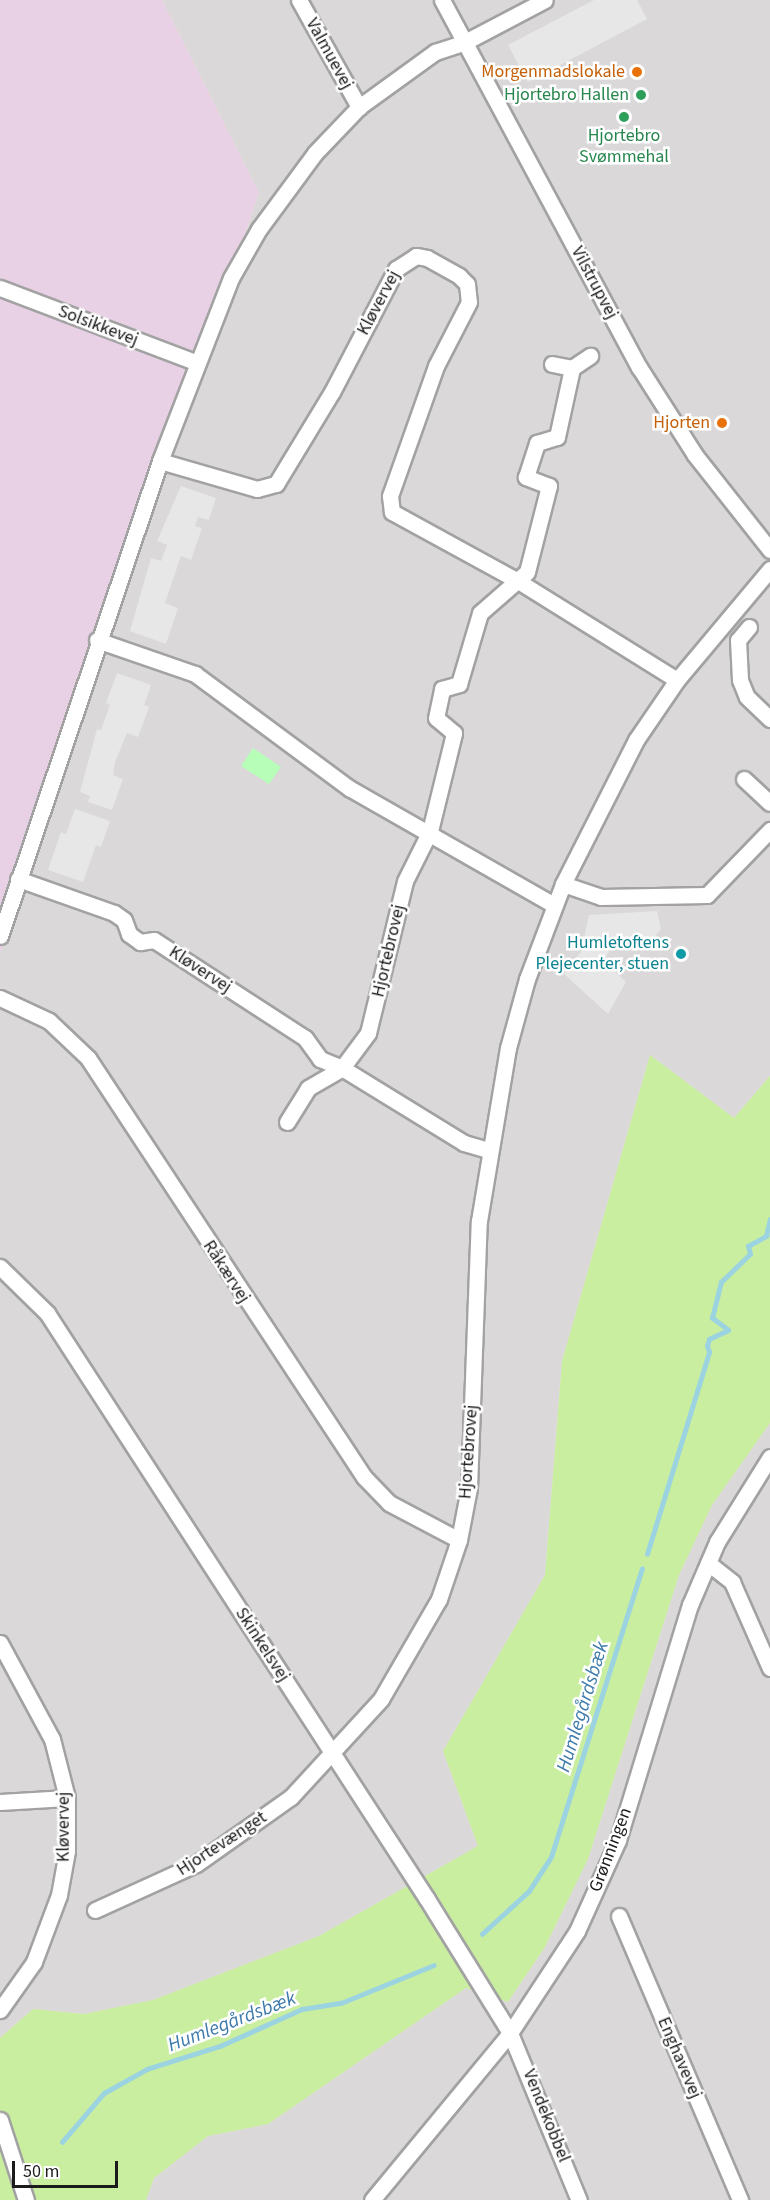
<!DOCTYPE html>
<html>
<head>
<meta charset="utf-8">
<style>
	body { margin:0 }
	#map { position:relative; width:770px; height:2200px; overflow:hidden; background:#eee9e0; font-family:"Source Sans 3",sans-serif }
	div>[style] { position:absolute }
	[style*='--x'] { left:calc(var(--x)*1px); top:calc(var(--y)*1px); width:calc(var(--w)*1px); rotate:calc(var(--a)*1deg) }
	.residential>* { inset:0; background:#dad8d8 }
	.industrial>* { inset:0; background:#e8d1e5 }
	.grass>* { inset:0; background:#caeea0 }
	.park>* { inset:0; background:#b7feb9 }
	.parking>* { inset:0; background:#e7e7e7 }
	.stream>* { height:4.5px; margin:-2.25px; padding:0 2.25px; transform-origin:2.25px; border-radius:2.25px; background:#9bd4e0 }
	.roads { filter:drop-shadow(2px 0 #a2a2a2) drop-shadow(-2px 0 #a2a2a2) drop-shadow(0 2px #a2a2a2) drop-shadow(0 -2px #a2a2a2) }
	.minor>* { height:15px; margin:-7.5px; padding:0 7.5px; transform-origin:7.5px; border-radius:7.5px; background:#fff }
	.dots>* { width:16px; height:16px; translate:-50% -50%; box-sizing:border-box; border:3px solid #fff; border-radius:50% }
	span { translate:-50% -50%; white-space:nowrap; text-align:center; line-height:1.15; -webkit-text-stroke:5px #fff; paint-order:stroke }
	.street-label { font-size:18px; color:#1b1b1b }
	.food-label { font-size:18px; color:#c56008 }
	.right { translate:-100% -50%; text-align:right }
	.leisure-label { font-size:18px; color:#27864d }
	.culture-label { font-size:18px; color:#0d838f }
	.water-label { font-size:20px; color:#3e7aab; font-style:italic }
	.scale { position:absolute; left:12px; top:2161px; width:106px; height:27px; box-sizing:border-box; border:3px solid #1b1b1b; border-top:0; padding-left:8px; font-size:18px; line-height:21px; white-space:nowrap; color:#1b1b1b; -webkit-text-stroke:4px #fff; paint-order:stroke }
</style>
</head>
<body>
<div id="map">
	<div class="residential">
		<i style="clip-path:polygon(162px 0,770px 0,770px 1076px,734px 1118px,650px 1055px,562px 1361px,545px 1575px,443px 1751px,478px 1846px,319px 1936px,153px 2000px,84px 2014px,33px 2009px,0 2038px,0 954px,259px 193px)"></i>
		<i style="clip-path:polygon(770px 1423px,770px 2200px,146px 2200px,154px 2178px,208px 2136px,268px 2124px,466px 1988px,508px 2002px,545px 1947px,588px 1859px,679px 1575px,712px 1505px)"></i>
	</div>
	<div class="industrial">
		<i style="clip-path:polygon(0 0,162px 0,259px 193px,0 954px)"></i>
	</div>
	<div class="grass">
		<i style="clip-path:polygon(650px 1055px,734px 1118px,770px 1076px,770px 1423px,712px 1505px,679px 1575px,588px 1859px,545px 1947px,508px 2002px,466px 1988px,268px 2124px,208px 2136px,154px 2178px,146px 2200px,0 2200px,0 2038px,33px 2009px,84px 2014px,153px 2000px,319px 1936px,478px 1846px,443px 1751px,545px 1575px,562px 1361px)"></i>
	</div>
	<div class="park">
		<i style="clip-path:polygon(253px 748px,281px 767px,269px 784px,241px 766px)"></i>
	</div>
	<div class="parking">
		<i style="clip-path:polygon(594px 0,637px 0,647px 19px,528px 82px,508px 45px)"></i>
		<i style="clip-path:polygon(181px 486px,216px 498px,209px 520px,198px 517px,195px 526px,202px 528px,191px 560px,181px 556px,165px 603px,178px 608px,166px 644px,130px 631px,151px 558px,161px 561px,167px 545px,157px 541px)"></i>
		<i style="clip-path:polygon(117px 673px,151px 685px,144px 705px,149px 707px,138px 737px,127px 733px,115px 762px,113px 775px,123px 779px,112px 810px,88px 802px,90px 796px,80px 792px,97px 729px,101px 730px,110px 705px,106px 703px)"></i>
		<i style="clip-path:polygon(75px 809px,110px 821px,101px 847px,96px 845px,83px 882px,48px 870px,61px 832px,66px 834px)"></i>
		<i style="clip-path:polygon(657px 911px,661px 929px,648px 945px,613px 946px,603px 961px,626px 982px,608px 1014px,564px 974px,581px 952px,589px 915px)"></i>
	</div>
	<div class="stream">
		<i style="--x:647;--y:1554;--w:211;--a:-72.9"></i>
		<i style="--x:709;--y:1352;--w:6;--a:-108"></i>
		<i style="--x:707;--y:1346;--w:7;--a:-74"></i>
		<i style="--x:709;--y:1339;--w:21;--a:-25"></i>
		<i style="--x:728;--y:1330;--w:20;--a:-143"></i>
		<i style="--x:712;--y:1318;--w:37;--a:-76"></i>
		<i style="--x:721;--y:1282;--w:40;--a:-44"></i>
		<i style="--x:750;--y:1254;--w:8;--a:-104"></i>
		<i style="--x:748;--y:1246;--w:21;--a:-29"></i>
		<i style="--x:766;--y:1236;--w:17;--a:-77"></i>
		<i style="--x:482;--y:1934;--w:64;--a:-42.5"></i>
		<i style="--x:529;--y:1891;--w:40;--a:-57.1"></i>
		<i style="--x:551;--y:1857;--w:302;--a:-72.5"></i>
		<i style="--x:62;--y:2142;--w:65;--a:-49.4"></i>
		<i style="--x:104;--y:2093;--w:49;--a:-29.2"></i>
		<i style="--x:147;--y:2069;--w:77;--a:-17.5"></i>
		<i style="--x:220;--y:2046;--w:90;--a:-24.3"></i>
		<i style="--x:302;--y:2009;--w:39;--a:-9"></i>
		<i style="--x:341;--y:2003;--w:100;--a:-22.2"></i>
	</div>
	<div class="roads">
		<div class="minor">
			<i style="--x:299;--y:0;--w:123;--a:60.7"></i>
			<i style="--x:442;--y:0;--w:417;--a:61.8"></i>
			<i style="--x:639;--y:367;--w:104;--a:57.5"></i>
			<i style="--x:695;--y:455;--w:121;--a:51.7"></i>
			<i style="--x:0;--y:288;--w:211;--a:20.8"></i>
			<i style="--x:552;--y:364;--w:20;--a:11"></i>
			<i style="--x:160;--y:461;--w:101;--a:16.1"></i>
			<i style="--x:257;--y:489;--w:20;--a:-15"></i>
			<i style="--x:276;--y:484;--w:108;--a:-58.7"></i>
			<i style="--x:332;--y:392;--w:139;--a:-62.5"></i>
			<i style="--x:396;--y:269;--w:24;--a:-33"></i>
			<i style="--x:416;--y:256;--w:11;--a:10"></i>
			<i style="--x:427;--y:258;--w:37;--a:29"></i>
			<i style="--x:459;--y:276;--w:11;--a:45"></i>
			<i style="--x:467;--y:284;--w:18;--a:84"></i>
			<i style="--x:469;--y:302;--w:72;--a:117.3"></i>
			<i style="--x:436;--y:366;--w:138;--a:109.5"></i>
			<i style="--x:390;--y:496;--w:16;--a:83"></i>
			<i style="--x:392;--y:512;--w:144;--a:28.7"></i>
			<i style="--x:518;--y:581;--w:187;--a:31.9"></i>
			<i style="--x:749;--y:627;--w:17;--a:130"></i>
			<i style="--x:738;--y:640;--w:40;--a:87.1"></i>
			<i style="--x:740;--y:680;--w:18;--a:68"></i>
			<i style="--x:747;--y:697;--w:32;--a:44"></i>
			<i style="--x:97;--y:640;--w:104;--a:19.1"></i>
			<i style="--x:195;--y:674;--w:192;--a:36.5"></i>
			<i style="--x:349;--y:788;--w:236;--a:29.7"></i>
			<i style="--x:744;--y:779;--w:35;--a:43"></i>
			<i style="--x:18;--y:879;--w:102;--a:19.5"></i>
			<i style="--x:114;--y:913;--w:12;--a:35"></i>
			<i style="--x:124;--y:920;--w:15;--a:70"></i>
			<i style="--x:129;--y:934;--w:14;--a:36"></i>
			<i style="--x:140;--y:942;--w:14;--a:-8"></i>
			<i style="--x:154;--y:940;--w:180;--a:33"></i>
			<i style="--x:305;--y:1038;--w:26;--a:54"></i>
			<i style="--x:320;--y:1059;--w:24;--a:22"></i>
			<i style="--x:342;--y:1068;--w:143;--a:31.6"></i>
			<i style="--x:464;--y:1143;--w:26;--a:16"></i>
			<i style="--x:563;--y:884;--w:40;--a:18.9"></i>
			<i style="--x:601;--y:897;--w:106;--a:-1.1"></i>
			<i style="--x:707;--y:895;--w:91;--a:-45.9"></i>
			<i style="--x:0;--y:936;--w:501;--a:-71.38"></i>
			<i style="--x:160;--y:461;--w:196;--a:-68.8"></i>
			<i style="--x:231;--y:278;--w:56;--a:-60.3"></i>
			<i style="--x:259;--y:229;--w:94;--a:-53.6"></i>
			<i style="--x:315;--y:153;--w:64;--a:-46.3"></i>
			<i style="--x:359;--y:107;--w:94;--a:-35.9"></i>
			<i style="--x:435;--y:52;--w:32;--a:-18"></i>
			<i style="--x:465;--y:42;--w:90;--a:-27.7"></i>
			<i style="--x:0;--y:998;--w:54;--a:25.1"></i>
			<i style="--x:49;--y:1021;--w:54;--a:43.5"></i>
			<i style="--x:88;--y:1058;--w:502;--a:56.63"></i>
			<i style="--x:364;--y:1477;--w:36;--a:46"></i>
			<i style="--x:389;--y:1503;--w:79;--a:27.9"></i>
			<i style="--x:287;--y:1122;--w:40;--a:-58"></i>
			<i style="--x:308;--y:1088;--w:39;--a:-30"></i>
			<i style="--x:342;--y:1068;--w:44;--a:-53.4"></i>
			<i style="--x:368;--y:1033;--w:156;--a:-76.3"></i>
			<i style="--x:405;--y:881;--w:56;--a:-63.4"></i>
			<i style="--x:430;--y:831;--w:101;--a:-76.2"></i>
			<i style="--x:454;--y:733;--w:23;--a:-140"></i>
			<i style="--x:436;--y:718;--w:30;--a:-78"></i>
			<i style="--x:442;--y:689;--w:18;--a:-16"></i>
			<i style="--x:459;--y:684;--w:74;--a:-73.5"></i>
			<i style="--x:480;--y:613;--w:62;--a:-41.1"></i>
			<i style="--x:527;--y:572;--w:89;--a:-75.7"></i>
			<i style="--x:549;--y:486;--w:25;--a:-159"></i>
			<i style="--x:526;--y:477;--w:36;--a:-72"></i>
			<i style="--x:537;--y:443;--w:21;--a:-17"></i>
			<i style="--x:557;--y:437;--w:71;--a:-77.7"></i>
			<i style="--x:572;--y:368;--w:22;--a:-34"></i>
			<i style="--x:0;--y:1267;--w:66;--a:44.4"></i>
			<i style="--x:47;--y:1313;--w:698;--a:57.04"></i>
			<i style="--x:427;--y:1899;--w:158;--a:58.2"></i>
			<i style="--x:510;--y:2033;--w:181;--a:67.6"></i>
			<i style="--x:708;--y:1563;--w:31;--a:38"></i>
			<i style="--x:732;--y:1582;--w:94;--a:66.2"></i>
			<i style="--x:0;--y:1643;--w:109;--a:61.6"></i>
			<i style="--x:52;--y:1739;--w:61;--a:75.7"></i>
			<i style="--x:67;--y:1798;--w:53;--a:90"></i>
			<i style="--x:67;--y:1851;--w:45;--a:100.3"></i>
			<i style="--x:59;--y:1895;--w:72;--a:110.5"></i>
			<i style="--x:34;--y:1962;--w:59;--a:125.3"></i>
			<i style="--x:0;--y:1802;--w:67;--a:-3.4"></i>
			<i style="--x:95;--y:1910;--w:111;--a:-24.5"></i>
			<i style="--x:196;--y:1864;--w:116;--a:-35.2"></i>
			<i style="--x:291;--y:1797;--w:133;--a:-47.4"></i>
			<i style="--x:381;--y:1699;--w:116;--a:-59.9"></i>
			<i style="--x:439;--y:1599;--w:62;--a:-71.3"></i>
			<i style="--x:459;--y:1540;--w:53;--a:-79.1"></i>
			<i style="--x:469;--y:1488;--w:267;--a:-87.9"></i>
			<i style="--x:479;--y:1221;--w:175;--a:-80.5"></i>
			<i style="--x:508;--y:1048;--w:72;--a:-74.6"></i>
			<i style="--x:527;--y:979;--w:102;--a:-69.2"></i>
			<i style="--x:563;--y:884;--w:161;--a:-63.1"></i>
			<i style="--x:636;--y:740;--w:73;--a:-55.7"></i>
			<i style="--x:677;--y:680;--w:145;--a:-50"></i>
			<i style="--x:619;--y:1916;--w:309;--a:66.9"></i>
			<i style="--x:0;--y:2120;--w:84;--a:72"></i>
			<i style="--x:372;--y:2200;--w:217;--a:-50.4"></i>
			<i style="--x:510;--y:2033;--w:122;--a:-56.7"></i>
			<i style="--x:577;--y:1931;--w:100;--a:-65.7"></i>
			<i style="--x:618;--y:1840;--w:246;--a:-73"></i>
			<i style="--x:690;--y:1605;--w:69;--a:-66.8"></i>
			<i style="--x:717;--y:1542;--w:100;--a:-58.1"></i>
		</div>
	</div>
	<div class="dots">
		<i style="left:637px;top:72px;background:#e8710a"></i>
		<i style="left:641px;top:95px;background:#2e9e5b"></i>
		<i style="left:624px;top:117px;background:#2e9e5b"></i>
		<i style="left:722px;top:423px;background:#e8710a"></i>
		<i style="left:681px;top:954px;background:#0f9aa8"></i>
	</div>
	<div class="street-label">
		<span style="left:329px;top:54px;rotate:61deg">Valmuevej</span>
		<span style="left:594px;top:283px;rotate:62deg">Vilstrupvej</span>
		<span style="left:379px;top:303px;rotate:-62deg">Kløvervej</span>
		<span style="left:98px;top:326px;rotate:21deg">Solsikkevej</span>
		<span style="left:389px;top:951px;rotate:-77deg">Hjortebrovej</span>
		<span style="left:200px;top:970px;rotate:33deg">Kløvervej</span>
		<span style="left:226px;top:1272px;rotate:57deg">Råkærvej</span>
		<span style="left:469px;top:1452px;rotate:-86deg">Hjortebrovej</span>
		<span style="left:262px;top:1645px;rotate:57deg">Skinkelsvej</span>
		<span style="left:64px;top:1827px;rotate:-90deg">Kløvervej</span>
		<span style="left:222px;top:1844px;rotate:-33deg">Hjortevænget</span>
		<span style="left:611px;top:1850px;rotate:-69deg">Grønningen</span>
		<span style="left:679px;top:2058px;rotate:67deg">Enghavevej</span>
		<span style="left:546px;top:2116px;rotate:68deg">Vendekobbel</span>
	</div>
	<div class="food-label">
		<span class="right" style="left:625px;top:72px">Morgenmadslokale</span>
		<span class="right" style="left:710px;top:423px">Hjorten</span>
	</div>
	<div class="leisure-label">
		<span class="right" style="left:629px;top:95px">Hjortebro Hallen</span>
		<span style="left:624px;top:147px">Hjortebro<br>Svømmehal</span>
	</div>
	<div class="culture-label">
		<span class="right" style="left:669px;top:954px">Humletoftens<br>Plejecenter, stuen</span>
	</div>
	<div class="water-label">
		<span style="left:583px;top:1707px;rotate:-73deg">Humlegårdsbæk</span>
		<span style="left:232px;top:2022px;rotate:-21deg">Humlegårdsbæk</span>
	</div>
	<div class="scale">50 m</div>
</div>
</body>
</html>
